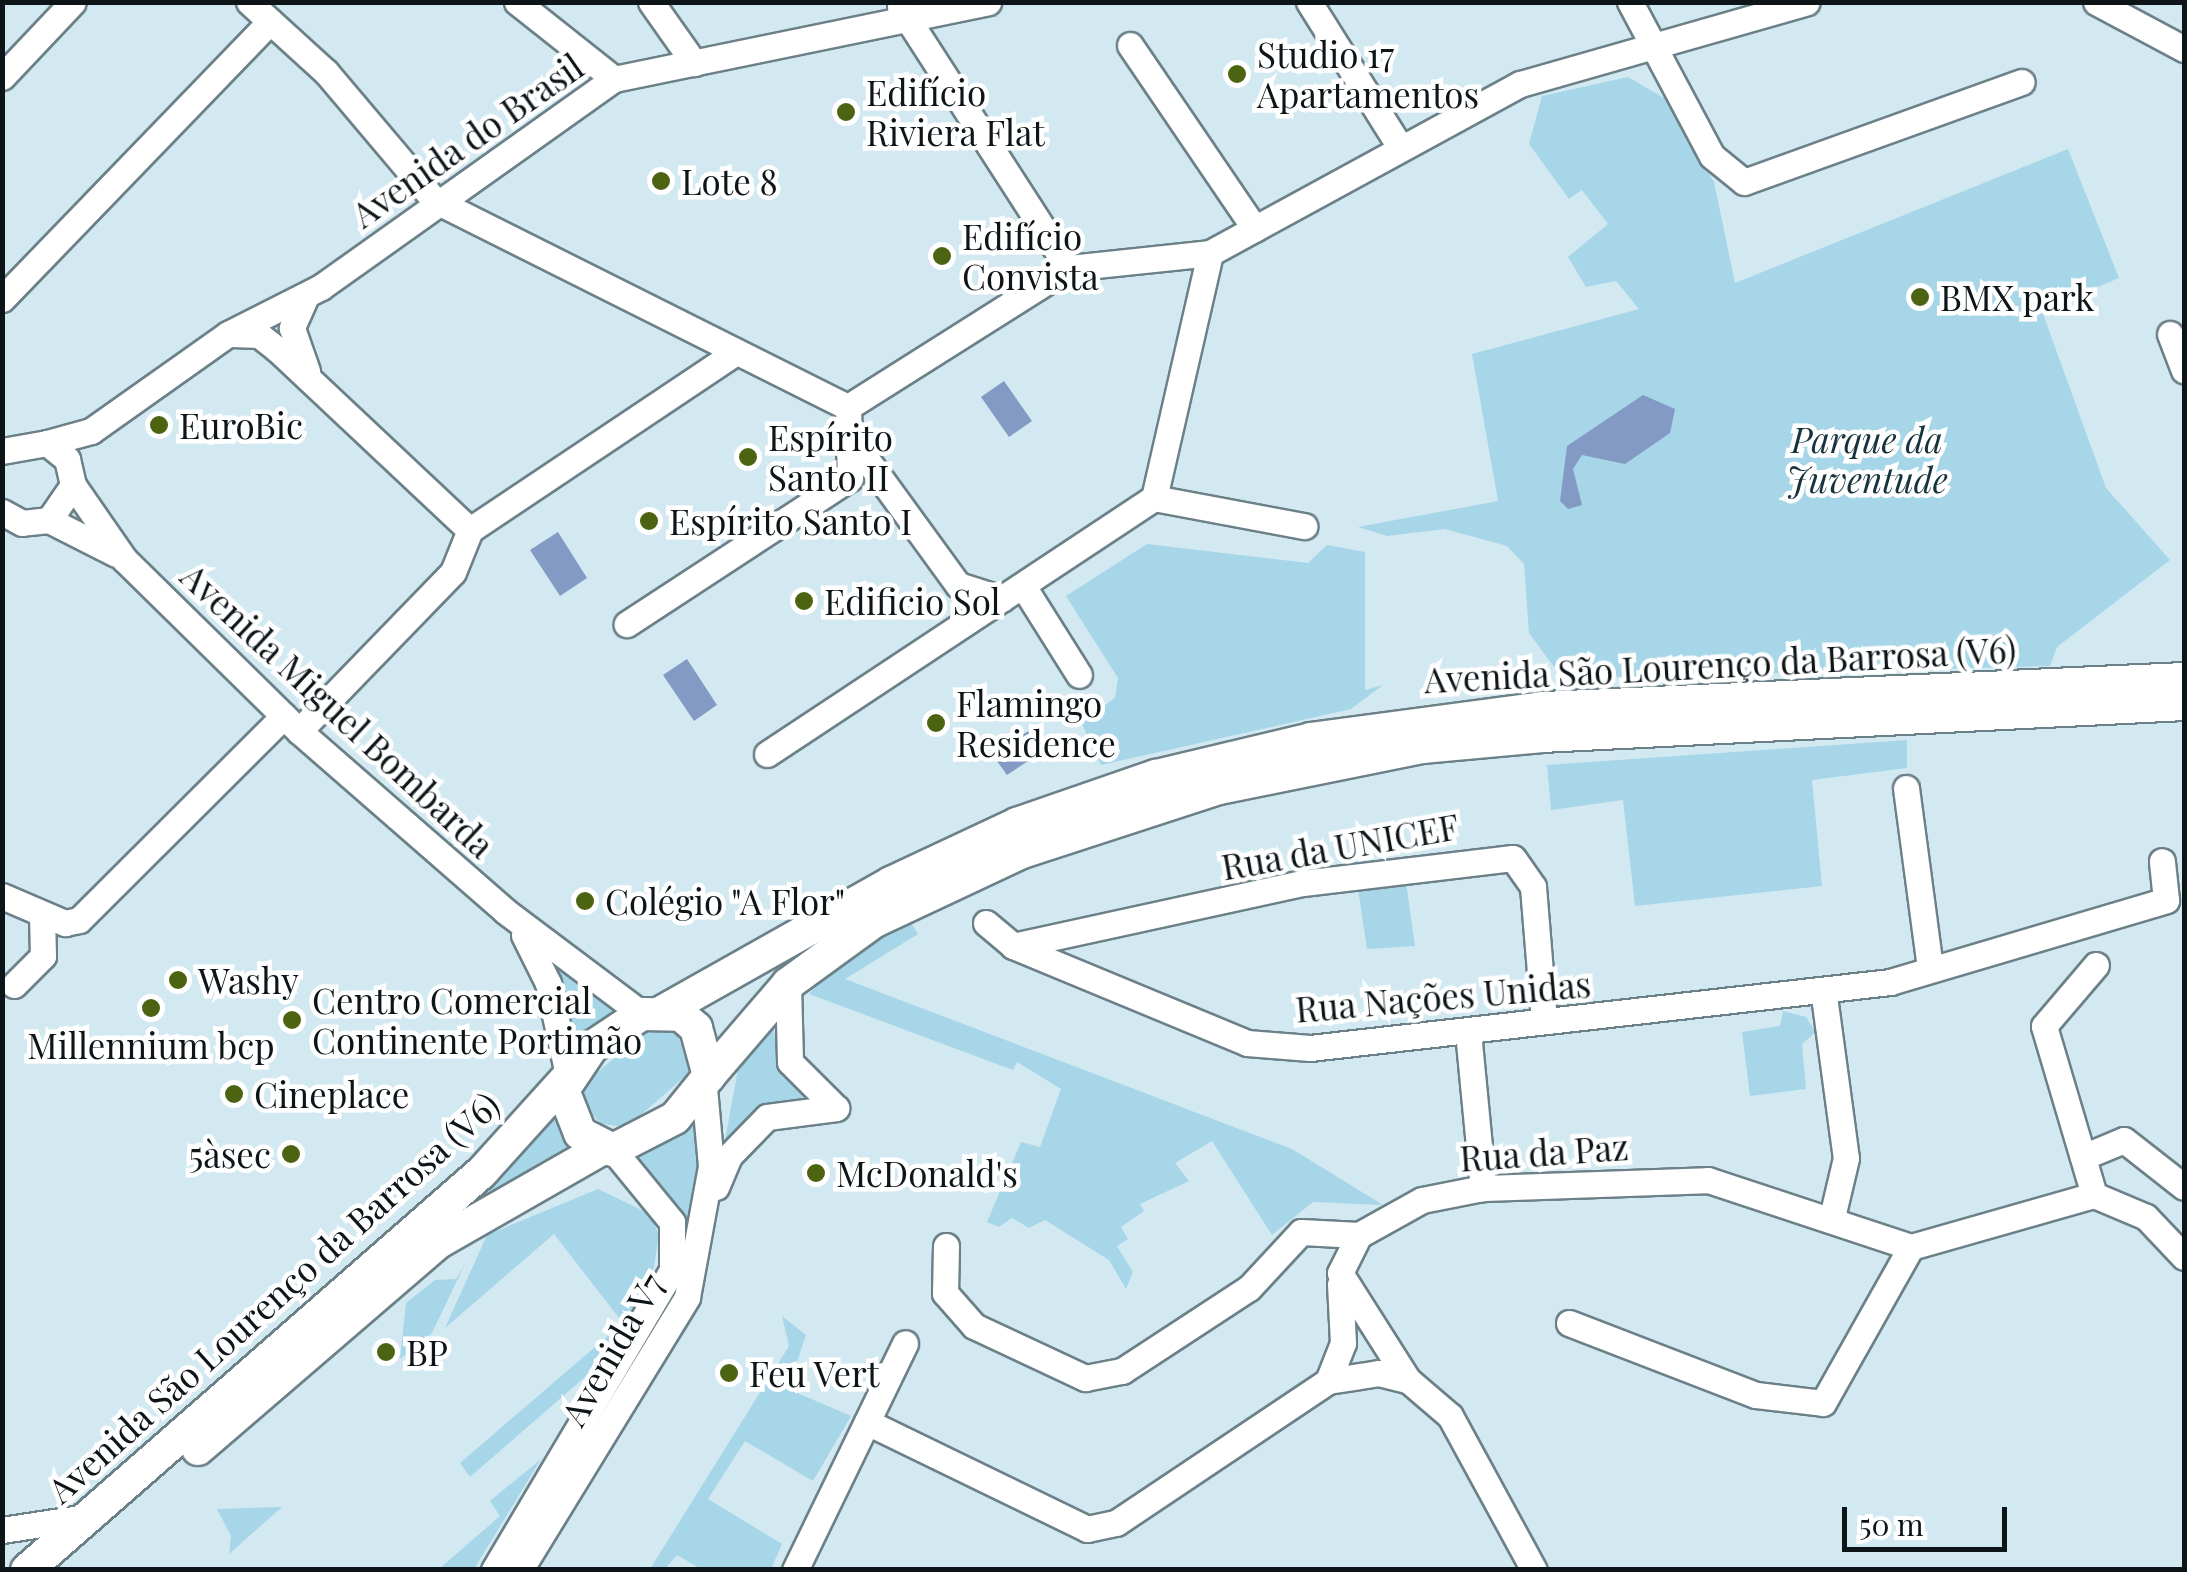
<!DOCTYPE html>
<html>
<head>
<meta charset="utf-8">
<style>
	body { margin:0 }
	#map { position:relative; width:2187px; height:1572px; overflow:hidden; background:#d3e9f2; font-family:"Playfair Display",serif }
	div>[style] { position:absolute }
	[style*='--x'] { left:calc(var(--x)*1px); top:calc(var(--y)*1px); width:calc(var(--w)*1px); rotate:calc(var(--a)*1deg) }
	.green>* { inset:0; background:#a6d6e8 }
	.water>* { inset:0; background:#829ac4 }
	.roads { filter:drop-shadow(2px 0 #6c8088) drop-shadow(-2px 0 #6c8088) drop-shadow(0 2px #6c8088) drop-shadow(0 -2px #6c8088) }
	.minor>* { height:25px; margin:-12.5px; padding:0 12.5px; transform-origin:12.5px; border-radius:12.5px; background:#fff }
	.major>* { height:32px; margin:-16px; padding:0 16px; transform-origin:16px; border-radius:16px; background:#fff }
	.dots>* { width:28px; height:28px; translate:-50% -50%; box-sizing:border-box; border:5px solid #fff; border-radius:50% }
	span { translate:-50% -50%; white-space:nowrap; text-align:center; line-height:1.15; -webkit-text-stroke:9px #fff; paint-order:stroke }
	.poi-label { font-size:35px; color:#0d1518 }
	.left { translate:0 -50%; text-align:left }
	.right { translate:-100% -50%; text-align:right }
	.street-label { font-size:35px; color:#0d1518 }
	.park-label { font-size:35px; color:#16333d; font-style:italic }
	.frame { position:absolute; inset:0; border:5px solid #0d1518; pointer-events:none }
	.scale { position:absolute; left:1842px; top:1507px; width:165px; height:45px; box-sizing:border-box; border:5px solid #0d1518; border-top:0; padding-left:12px; font-size:30px; line-height:35px; white-space:nowrap; color:#0d1518; -webkit-text-stroke:8px #fff; paint-order:stroke }
</style>
</head>
<body>
<div id="map">
	<div class="green">
		<i style="clip-path:polygon(1628px 77px,1664px 98px,1714px 182px,1735px 283px,2068px 149px,2119px 278px,2042px 311px,2106px 488px,2170px 560px,2057px 647px,2050px 666px,1619px 677px,1584px 675px,1565px 661px,1554px 667px,1529px 633px,1524px 564px,1507px 546px,1445px 529px,1387px 536px,1358px 527px,1498px 501px,1472px 354px,1639px 309px,1616px 281px,1586px 287px,1568px 257px,1608px 224px,1582px 190px,1569px 199px,1529px 144px,1542px 96px)"></i>
		<i style="clip-path:polygon(1147px 544px,1308px 563px,1327px 545px,1365px 552px,1365px 690px,1383px 685px,1351px 709px,1101px 765px,1081px 722px,1115px 698px,1118px 678px,1066px 596px)"></i>
		<i style="clip-path:polygon(1907px 740px,1907px 768px,1812px 780px,1822px 886px,1635px 906px,1623px 800px,1551px 810px,1547px 765px)"></i>
		<i style="clip-path:polygon(1406px 882px,1415px 946px,1367px 949px,1358px 889px)"></i>
		<i style="clip-path:polygon(910px 921px,918px 934px,845px 979px,1292px 1149px,1383px 1205px,1313px 1202px,1272px 1235px,1212px 1141px,1175px 1163px,1189px 1181px,1140px 1204px,1144px 1211px,1121px 1227px,1128px 1239px,1117px 1246px,1133px 1272px,1126px 1289px,1109px 1260px,1045px 1220px,1029px 1228px,1012px 1218px,999px 1227px,987px 1222px,1021px 1142px,1040px 1147px,1061px 1089px,1017px 1062px,1013px 1070px,809px 994px,839px 960px)"></i>
		<i style="clip-path:polygon(548px 954px,619px 1011px,570px 1048px)"></i>
		<i style="clip-path:polygon(1783px 1011px,1806px 1017px,1816px 1032px,1802px 1044px,1806px 1089px,1750px 1096px,1742px 1032px,1780px 1026px)"></i>
		<i style="clip-path:polygon(773px 1020px,777px 1059px,804px 1097px,755px 1113px,723px 1151px,738px 1069px)"></i>
		<i style="clip-path:polygon(649px 1028px,677px 1032px,690px 1072px,627px 1127px,601px 1124px,583px 1104px,584px 1084px)"></i>
		<i style="clip-path:polygon(553px 1112px,583px 1150px,487px 1195px,432px 1234px)"></i>
		<i style="clip-path:polygon(696px 1114px,699px 1167px,688px 1259px,670px 1198px,630px 1159px)"></i>
		<i style="clip-path:polygon(598px 1189px,650px 1214px,659px 1235px,651px 1285px,601px 1363px,470px 1477px,460px 1463px,623px 1323px,554px 1234px,445px 1328px,487px 1235px)"></i>
		<i style="clip-path:polygon(465px 1264px,432px 1333px,400px 1359px,406px 1303px,435px 1280px,456px 1279px)"></i>
		<i style="clip-path:polygon(782px 1316px,806px 1335px,788px 1389px,851px 1416px,813px 1481px,745px 1441px,708px 1499px,782px 1544px,771px 1569px,701px 1569px,677px 1555px,665px 1569px,650px 1569px,789px 1346px)"></i>
		<i style="clip-path:polygon(541px 1459px,474px 1569px,439px 1569px,500px 1516px,490px 1501px)"></i>
		<i style="clip-path:polygon(282px 1507px,229px 1554px,231px 1536px,217px 1509px)"></i>
	</div>
	<div class="water">
		<i style="clip-path:polygon(1004px 381px,1032px 421px,1009px 437px,981px 397px)"></i>
		<i style="clip-path:polygon(1643px 395px,1675px 409px,1670px 433px,1625px 464px,1582px 455px,1573px 469px,1582px 505px,1568px 509px,1560px 501px,1567px 446px)"></i>
		<i style="clip-path:polygon(558px 532px,587px 578px,560px 596px,530px 550px)"></i>
		<i style="clip-path:polygon(687px 659px,717px 705px,694px 721px,663px 675px)"></i>
		<i style="clip-path:polygon(1036px 728px,1049px 747px,1007px 775px,989px 750px)"></i>
	</div>
	<div class="roads">
		<div class="minor">
			<i style="--x:249;--y:2;--w:104;--a:42.3"></i>
			<i style="--x:326;--y:72;--w:167;--a:49.8"></i>
			<i style="--x:434;--y:200;--w:463;--a:26.6"></i>
			<i style="--x:848;--y:407;--w:71;--a:88.4"></i>
			<i style="--x:850;--y:478;--w:267;--a:146.8"></i>
			<i style="--x:517;--y:2;--w:124;--a:38.4"></i>
			<i style="--x:651;--y:2;--w:75;--a:54.8"></i>
			<i style="--x:1309;--y:2;--w:171;--a:57.9"></i>
			<i style="--x:1630;--y:2;--w:174;--a:62"></i>
			<i style="--x:1712;--y:156;--w:41;--a:39.1"></i>
			<i style="--x:1744;--y:182;--w:295;--a:-19.8"></i>
			<i style="--x:2096;--y:2;--w:100;--a:28.1"></i>
			<i style="--x:900;--y:7;--w:310;--a:57.2"></i>
			<i style="--x:1130;--y:45;--w:222;--a:55.8"></i>
			<i style="--x:2;--y:77;--w:103;--a:-46.6"></i>
			<i style="--x:306;--y:296;--w:35;--a:114"></i>
			<i style="--x:292;--y:328;--w:46;--a:70.8"></i>
			<i style="--x:2;--y:299;--w:386;--a:-46"></i>
			<i style="--x:231;--y:334;--w:28;--a:2"></i>
			<i style="--x:259;--y:335;--w:24;--a:38"></i>
			<i style="--x:278;--y:350;--w:263;--a:43.2"></i>
			<i style="--x:2170;--y:334;--w:39;--a:69"></i>
			<i style="--x:848;--y:407;--w:260;--a:-32.3"></i>
			<i style="--x:1068;--y:268;--w:143;--a:-6"></i>
			<i style="--x:1210;--y:253;--w:353;--a:-28.6"></i>
			<i style="--x:1520;--y:84;--w:298;--a:-15.9"></i>
			<i style="--x:849;--y:435;--w:185;--a:54"></i>
			<i style="--x:958;--y:585;--w:46;--a:17.7"></i>
			<i style="--x:47;--y:443;--w:46;--a:-15.3"></i>
			<i style="--x:91;--y:431;--w:168;--a:-35.3"></i>
			<i style="--x:228;--y:334;--w:104;--a:-26.8"></i>
			<i style="--x:321;--y:287;--w:359;--a:-35.4"></i>
			<i style="--x:614;--y:79;--w:382;--a:-11.6"></i>
			<i style="--x:2;--y:451;--w:46;--a:-10.1"></i>
			<i style="--x:47;--y:443;--w:26;--a:39"></i>
			<i style="--x:67;--y:459;--w:27;--a:77"></i>
			<i style="--x:73;--y:485;--w:42;--a:124.4"></i>
			<i style="--x:49;--y:520;--w:27;--a:174"></i>
			<i style="--x:22;--y:523;--w:23;--a:-151"></i>
			<i style="--x:73;--y:485;--w:91;--a:55.3"></i>
			<i style="--x:125;--y:560;--w:244;--a:44.5"></i>
			<i style="--x:299;--y:731;--w:274;--a:41.1"></i>
			<i style="--x:505;--y:911;--w:171;--a:36.9"></i>
			<i style="--x:1154;--y:498;--w:153;--a:10.6"></i>
			<i style="--x:49;--y:520;--w:75;--a:26.9"></i>
			<i style="--x:1023;--y:586;--w:105;--a:57.8"></i>
			<i style="--x:299;--y:731;--w:221;--a:-45.9"></i>
			<i style="--x:453;--y:572;--w:45;--a:-68"></i>
			<i style="--x:470;--y:530;--w:320;--a:-33.8"></i>
			<i style="--x:767;--y:754;--w:464;--a:-33.5"></i>
			<i style="--x:1154;--y:498;--w:251;--a:-77.1"></i>
			<i style="--x:1906;--y:788;--w:182;--a:82.4"></i>
			<i style="--x:2;--y:896;--w:69;--a:23.2"></i>
			<i style="--x:65;--y:923;--w:14;--a:-12"></i>
			<i style="--x:79;--y:920;--w:289;--a:-44.9"></i>
			<i style="--x:986;--y:923;--w:35;--a:40"></i>
			<i style="--x:1013;--y:946;--w:253;--a:22.5"></i>
			<i style="--x:1247;--y:1043;--w:63;--a:4.5"></i>
			<i style="--x:1310;--y:1048;--w:584;--a:-6.49"></i>
			<i style="--x:1890;--y:982;--w:288;--a:-16.5"></i>
			<i style="--x:2166;--y:900;--w:39;--a:-96"></i>
			<i style="--x:524;--y:935;--w:54;--a:63.4"></i>
			<i style="--x:548;--y:983;--w:94;--a:77.7"></i>
			<i style="--x:1013;--y:946;--w:297;--a:-12.3"></i>
			<i style="--x:1303;--y:883;--w:211;--a:-6.8"></i>
			<i style="--x:1513;--y:858;--w:35;--a:55"></i>
			<i style="--x:1533;--y:887;--w:134;--a:85.3"></i>
			<i style="--x:788;--y:984;--w:78;--a:88.5"></i>
			<i style="--x:790;--y:1062;--w:65;--a:45"></i>
			<i style="--x:14;--y:985;--w:41;--a:-45"></i>
			<i style="--x:43;--y:956;--w:42;--a:-91.4"></i>
			<i style="--x:1824;--y:996;--w:163;--a:82.3"></i>
			<i style="--x:1846;--y:1158;--w:61;--a:103.3"></i>
			<i style="--x:1468;--y:1032;--w:157;--a:84.5"></i>
			<i style="--x:2083;--y:1157;--w:44;--a:-22.5"></i>
			<i style="--x:2124;--y:1140;--w:76;--a:38.1"></i>
			<i style="--x:716;--y:1187;--w:34;--a:-67"></i>
			<i style="--x:729;--y:1156;--w:54;--a:-45.7"></i>
			<i style="--x:767;--y:1117;--w:70;--a:-7.4"></i>
			<i style="--x:2094;--y:1195;--w:176;--a:-106.5"></i>
			<i style="--x:2044;--y:1026;--w:80;--a:-49.6"></i>
			<i style="--x:1359;--y:1235;--w:42;--a:116.6"></i>
			<i style="--x:1340;--y:1273;--w:127;--a:57.6"></i>
			<i style="--x:946;--y:1246;--w:47;--a:91.2"></i>
			<i style="--x:945;--y:1293;--w:44;--a:48.7"></i>
			<i style="--x:974;--y:1326;--w:123;--a:25.1"></i>
			<i style="--x:1085;--y:1378;--w:38;--a:-11"></i>
			<i style="--x:1122;--y:1371;--w:152;--a:-33.2"></i>
			<i style="--x:1249;--y:1288;--w:76;--a:-47.1"></i>
			<i style="--x:1301;--y:1232;--w:58;--a:3"></i>
			<i style="--x:1359;--y:1235;--w:72;--a:-29.1"></i>
			<i style="--x:1422;--y:1200;--w:62;--a:-11.1"></i>
			<i style="--x:1483;--y:1188;--w:225;--a:-2"></i>
			<i style="--x:1708;--y:1180;--w:214;--a:18.3"></i>
			<i style="--x:1911;--y:1247;--w:190;--a:-15.9"></i>
			<i style="--x:2094;--y:1195;--w:56;--a:22.9"></i>
			<i style="--x:2146;--y:1217;--w:55;--a:46.5"></i>
			<i style="--x:1569;--y:1323;--w:200;--a:21.1"></i>
			<i style="--x:1756;--y:1395;--w:67;--a:6.8"></i>
			<i style="--x:1823;--y:1403;--w:179;--a:-60.6"></i>
			<i style="--x:1328;--y:1381;--w:41;--a:-68.5"></i>
			<i style="--x:1343;--y:1343;--w:59;--a:-92.9"></i>
			<i style="--x:867;--y:1422;--w:245;--a:25.9"></i>
			<i style="--x:1087;--y:1529;--w:30;--a:-12"></i>
			<i style="--x:1116;--y:1523;--w:255;--a:-33.8"></i>
			<i style="--x:1328;--y:1381;--w:52;--a:-8.9"></i>
			<i style="--x:1379;--y:1373;--w:30;--a:14"></i>
			<i style="--x:1408;--y:1380;--w:55;--a:40.6"></i>
			<i style="--x:1450;--y:1416;--w:175;--a:61.4"></i>
			<i style="--x:2;--y:1530;--w:79;--a:-8.7"></i>
			<i style="--x:494;--y:1570;--w:349;--a:-59.3"></i>
			<i style="--x:672;--y:1270;--w:48;--a:-90"></i>
			<i style="--x:672;--y:1222;--w:93;--a:-129.3"></i>
			<i style="--x:520;--y:1570;--w:320;--a:-58.5"></i>
			<i style="--x:687;--y:1297;--w:133;--a:-79.6"></i>
			<i style="--x:711;--y:1166;--w:79;--a:-95.1"></i>
			<i style="--x:795;--y:1570;--w:252;--a:-64.1"></i>
		</div>
		<div class="major">
			<i style="--x:662;--y:1012;--w:263;--a:-29.4"></i>
			<i style="--x:891;--y:883;--w:139;--a:-25.1"></i>
			<i style="--x:1017;--y:824;--w:147;--a:-19.1"></i>
			<i style="--x:1156;--y:776;--w:159;--a:-13.4"></i>
			<i style="--x:1311;--y:739;--w:235;--a:-7.6"></i>
			<i style="--x:1544;--y:708;--w:641;--a:-2.59"></i>
			<i style="--x:642;--y:1014;--w:39;--a:1"></i>
			<i style="--x:681;--y:1015;--w:20;--a:41"></i>
			<i style="--x:696;--y:1028;--w:50;--a:74.8"></i>
			<i style="--x:709;--y:1076;--w:54;--a:129"></i>
			<i style="--x:675;--y:1118;--w:70;--a:152.7"></i>
			<i style="--x:613;--y:1150;--w:37;--a:-153"></i>
			<i style="--x:580;--y:1133;--w:46;--a:-111.6"></i>
			<i style="--x:563;--y:1090;--w:52;--a:-56"></i>
			<i style="--x:592;--y:1047;--w:60;--a:-33.4"></i>
			<i style="--x:709;--y:1076;--w:121;--a:-49.3"></i>
			<i style="--x:788;--y:984;--w:105;--a:-36.1"></i>
			<i style="--x:873;--y:922;--w:165;--a:-25.2"></i>
			<i style="--x:1022;--y:852;--w:207;--a:-18"></i>
			<i style="--x:1219;--y:788;--w:207;--a:-11.4"></i>
			<i style="--x:1422;--y:747;--w:121;--a:-5.2"></i>
			<i style="--x:1542;--y:736;--w:643;--a:-2.85"></i>
			<i style="--x:198;--y:1449;--w:318;--a:-40.7"></i>
			<i style="--x:439;--y:1242;--w:191;--a:-29.8"></i>
			<i style="--x:27;--y:1570;--w:605;--a:-41.18"></i>
			<i style="--x:482;--y:1172;--w:125;--a:-47.9"></i>
		</div>
	</div>
	<div class="dots">
		<i style="left:1237px;top:74px;background:#4c6412"></i>
		<i style="left:846px;top:112px;background:#4c6412"></i>
		<i style="left:661px;top:181px;background:#4c6412"></i>
		<i style="left:942px;top:256px;background:#4c6412"></i>
		<i style="left:1920px;top:297px;background:#4c6412"></i>
		<i style="left:159px;top:425px;background:#4c6412"></i>
		<i style="left:748px;top:457px;background:#4c6412"></i>
		<i style="left:649px;top:521px;background:#4c6412"></i>
		<i style="left:804px;top:601px;background:#4c6412"></i>
		<i style="left:936px;top:723px;background:#4c6412"></i>
		<i style="left:585px;top:901px;background:#4c6412"></i>
		<i style="left:178px;top:980px;background:#4c6412"></i>
		<i style="left:151px;top:1008px;background:#4c6412"></i>
		<i style="left:292px;top:1020px;background:#4c6412"></i>
		<i style="left:234px;top:1094px;background:#4c6412"></i>
		<i style="left:291px;top:1154px;background:#4c6412"></i>
		<i style="left:816px;top:1173px;background:#4c6412"></i>
		<i style="left:386px;top:1352px;background:#4c6412"></i>
		<i style="left:729px;top:1373px;background:#4c6412"></i>
	</div>
	<div class="poi-label">
		<span class="left" style="left:1257px;top:74px">Studio 17<br>Apartamentos</span>
		<span class="left" style="left:866px;top:112px">Edifício<br>Riviera Flat</span>
		<span class="left" style="left:681px;top:181px">Lote 8</span>
		<span class="left" style="left:962px;top:256px">Edifício<br>Convista</span>
		<span class="left" style="left:1940px;top:297px">BMX park</span>
		<span class="left" style="left:179px;top:425px">EuroBic</span>
		<span class="left" style="left:768px;top:457px">Espírito<br>Santo II</span>
		<span class="left" style="left:669px;top:521px">Espírito Santo I</span>
		<span class="left" style="left:824px;top:601px">Edificio Sol</span>
		<span class="left" style="left:956px;top:723px">Flamingo<br>Residence</span>
		<span class="left" style="left:605px;top:901px">Colégio "A Flor"</span>
		<span class="left" style="left:198px;top:980px">Washy</span>
		<span class="left" style="left:312px;top:1020px">Centro Comercial<br>Continente Portimão</span>
		<span style="left:151px;top:1045px">Millennium bcp</span>
		<span class="left" style="left:254px;top:1094px">Cineplace</span>
		<span class="right" style="left:271px;top:1154px">5àsec</span>
		<span class="left" style="left:836px;top:1173px">McDonald's</span>
		<span class="left" style="left:406px;top:1352px">BP</span>
		<span class="left" style="left:749px;top:1373px">Feu Vert</span>
	</div>
	<div class="street-label">
		<span style="left:467px;top:140px;rotate:-35deg">Avenida do Brasil</span>
		<span style="left:1720px;top:664px;rotate:-3deg">Avenida São Lourenço da Barrosa (V6)</span>
		<span style="left:338px;top:710px;rotate:43deg">Avenida Miguel Bombarda</span>
		<span style="left:1340px;top:846px;rotate:-10deg">Rua da UNICEF</span>
		<span style="left:1443px;top:996px;rotate:-5deg">Rua Nações Unidas</span>
		<span style="left:1544px;top:1152px;rotate:-4deg">Rua da Paz</span>
		<span style="left:273px;top:1297px;rotate:-42deg">Avenida São Lourenço da Barrosa (V6)</span>
		<span style="left:612px;top:1349px;rotate:-60deg">Avenida V7</span>
	</div>
	<div class="park-label">
		<span style="left:1867px;top:459px">Parque da<br>Juventude</span>
	</div>
	<div class="frame"></div>
	<div class="scale">50 m</div>
</div>
</body>
</html>
